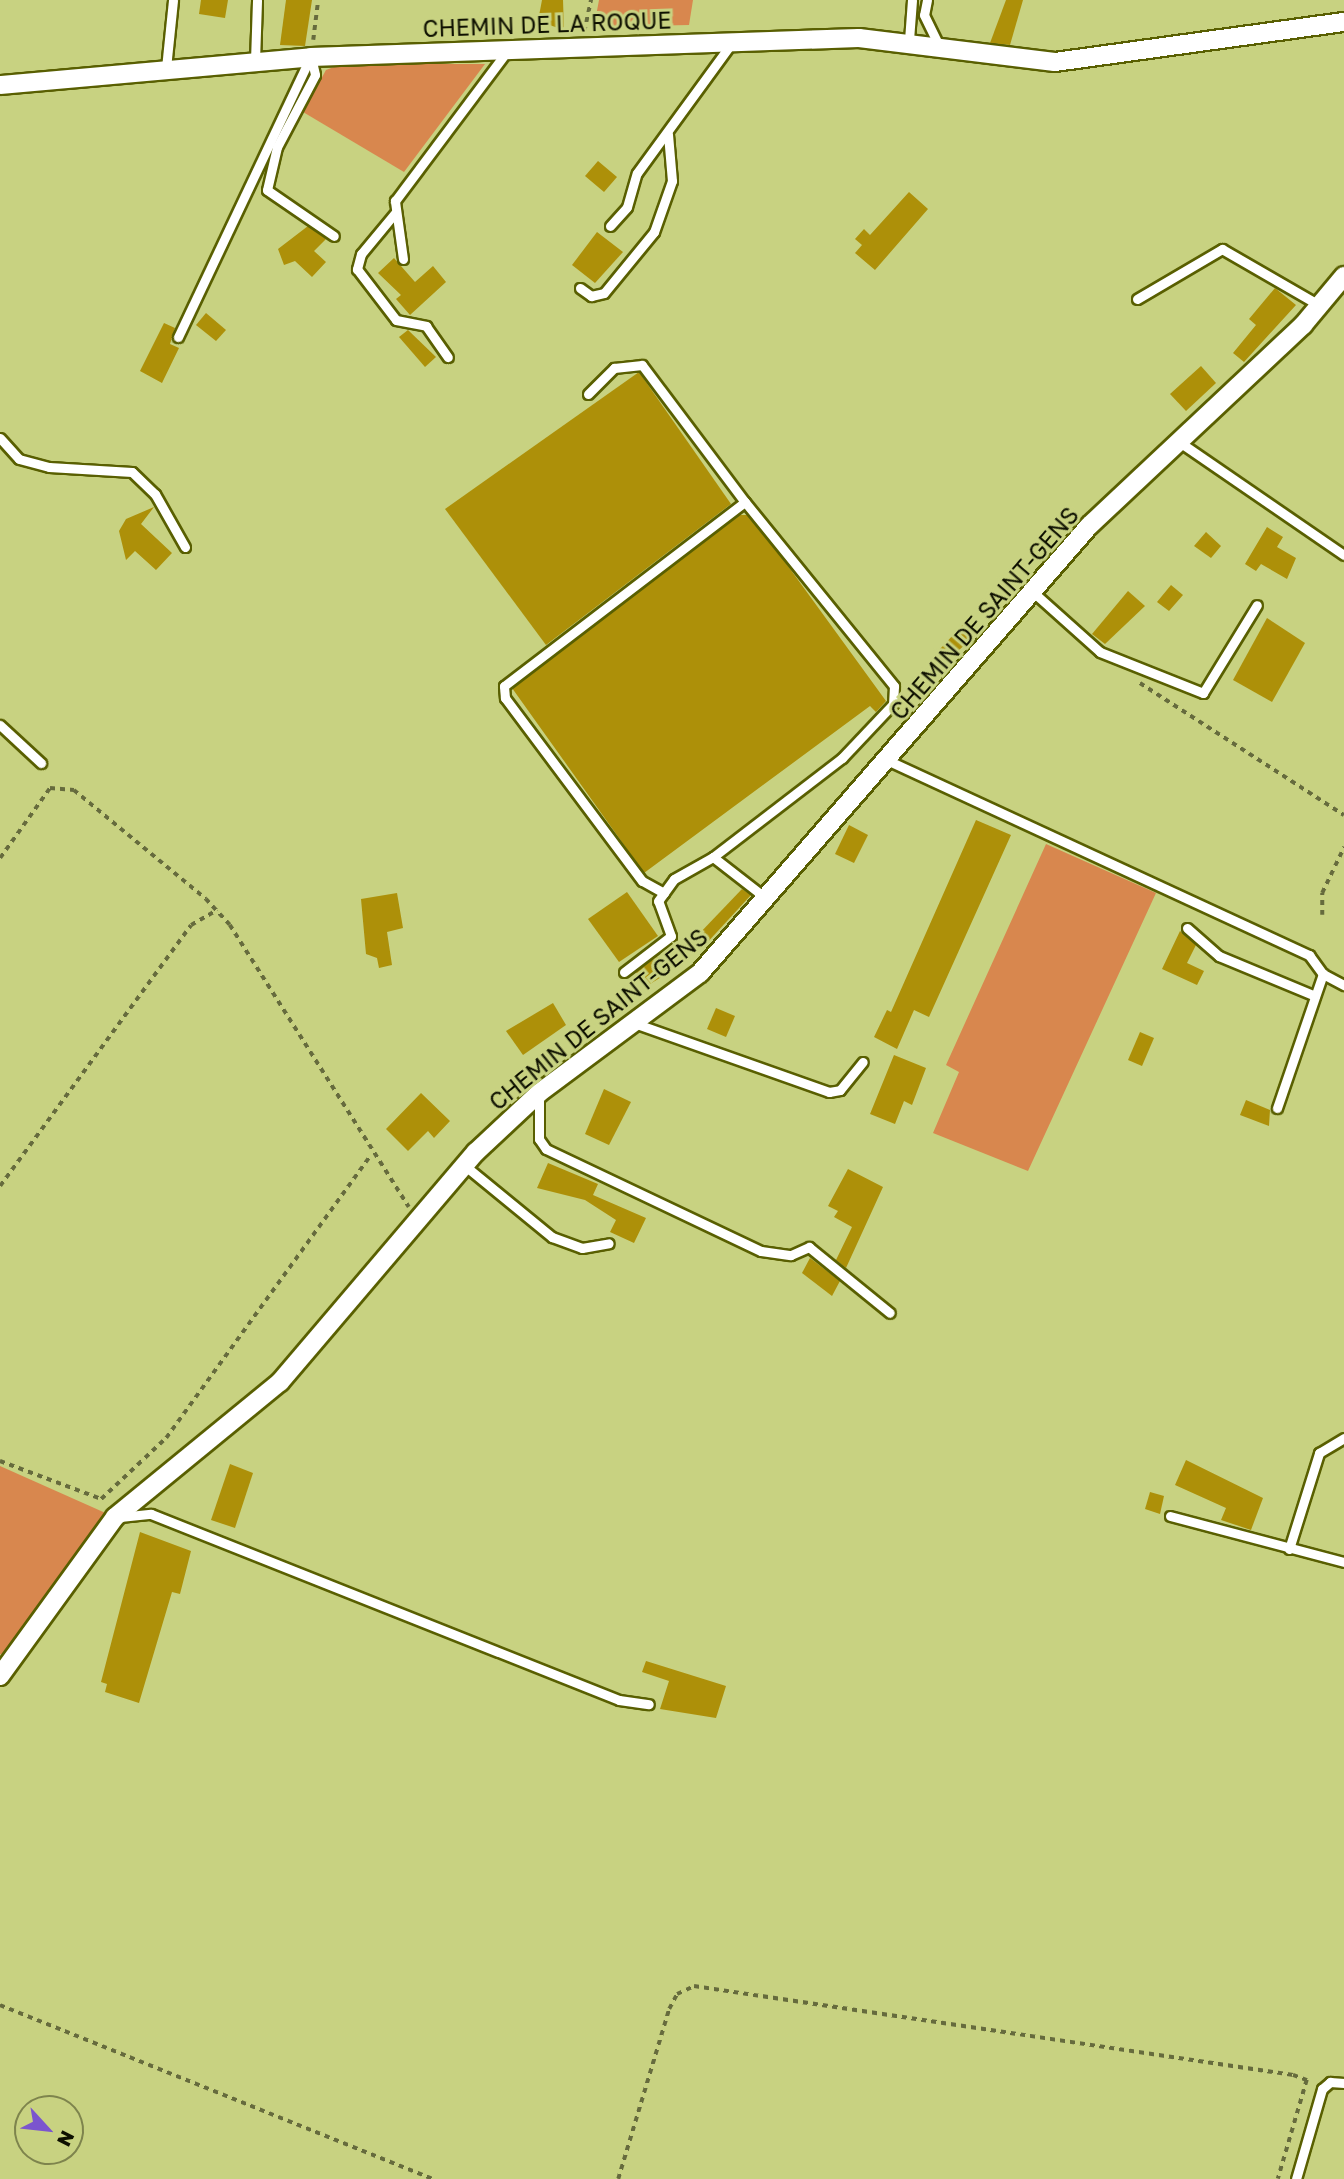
<!DOCTYPE html>
<html>
<head>
<meta charset="utf-8">
<style>
	body { margin:0 }
	#map { position:relative; width:1344px; height:2179px; overflow:hidden; background:#c8d281; font-family:"Golos Text",sans-serif }
	div>[style] { position:absolute }
	[style*='--x'] { left:calc(var(--x)*1px); top:calc(var(--y)*1px); width:calc(var(--w)*1px); rotate:calc(var(--a)*1deg) }
	.green>* { inset:0; background:#d8874e }
	.building>* { inset:0; background:#ad9009 }
	.path>* { height:3.5px; margin-top:-1.75px; transform-origin:0; background:repeating-linear-gradient(90deg,#666b3d 0 5px,transparent 0 10px) }
	.roads { filter:drop-shadow(2px 0 #595f01) drop-shadow(-2px 0 #595f01) drop-shadow(0 2px #595f01) drop-shadow(0 -2px #595f01) }
	.lane>* { height:9px; margin:-4.5px; padding:0 4.5px; transform-origin:4.5px; border-radius:4.5px; background:#fff }
	.street>* { height:18px; margin:-9px; padding:0 9px; transform-origin:9px; border-radius:9px; background:#fff }
	span { translate:-50% -50%; white-space:nowrap; text-align:center; line-height:1.15; -webkit-text-stroke:6px #c8d281; paint-order:stroke }
	.street-label { font-size:23px; color:#0e1000 }
	.north { position:absolute; left:14px; top:2095px; width:70px; height:70px; box-sizing:border-box; background:#c8d281; border:2px solid #7e844d; border-radius:50%; rotate:117deg; font-size:19px; font-weight:700; line-height:28px; text-align:center; color:#0e1000 }
	.north::after { content:''; display:block; margin:auto; width:24px; height:32px; background:#7b55ce; clip-path:polygon(50% 0,100% 100%,50% 72%,0 100%) }
</style>
</head>
<body>
<div id="map">
	<div class="green">
		<i style="clip-path:polygon(599px 0,693px 0,689px 25px,594px 27px)"></i>
		<i style="clip-path:polygon(342px 64px,485px 64px,404px 172px,303px 112px,326px 70px)"></i>
		<i style="clip-path:polygon(1046px 844px,1156px 893px,1028px 1171px,933px 1133px,959px 1072px,946px 1065px)"></i>
		<i style="clip-path:polygon(0 1466px,110px 1515px,4px 1656px,0 1654px)"></i>
	</div>
	<div class="building">
		<i style="clip-path:polygon(201px 0,228px 0,225px 18px,199px 14px)"></i>
		<i style="clip-path:polygon(286px 0,312px 0,305px 46px,280px 45px)"></i>
		<i style="clip-path:polygon(542px 0,563px 0,564px 30px,538px 21px)"></i>
		<i style="clip-path:polygon(1006px 0,1023px 0,1010px 45px,990px 43px)"></i>
		<i style="clip-path:polygon(598px 161px,617px 177px,604px 192px,585px 176px)"></i>
		<i style="clip-path:polygon(909px 192px,928px 209px,875px 270px,855px 253px,862px 245px,855px 239px,864px 229px,870px 235px)"></i>
		<i style="clip-path:polygon(308px 226px,326px 239px,314px 251px,326px 262px,312px 277px,295px 261px,284px 265px,278px 249px)"></i>
		<i style="clip-path:polygon(597px 232px,623px 252px,595px 283px,572px 265px)"></i>
		<i style="clip-path:polygon(394px 258px,415px 282px,433px 266px,446px 282px,410px 315px,396px 299px,401px 295px,378px 273px)"></i>
		<i style="clip-path:polygon(1275px 288px,1296px 305px,1244px 362px,1233px 353px,1256px 325px,1249px 319px)"></i>
		<i style="clip-path:polygon(206px 313px,226px 330px,216px 341px,196px 325px)"></i>
		<i style="clip-path:polygon(164px 323px,175px 328px,170px 344px,179px 348px,162px 383px,140px 371px)"></i>
		<i style="clip-path:polygon(408px 330px,436px 357px,425px 367px,399px 337px)"></i>
		<i style="clip-path:polygon(1201px 366px,1216px 383px,1186px 411px,1170px 394px)"></i>
		<i style="clip-path:polygon(639px 372px,731px 504px,546px 645px,445px 509px)"></i>
		<i style="clip-path:polygon(154px 507px,141px 524px,172px 553px,156px 570px,135px 551px,126px 560px,119px 531px,126px 519px)"></i>
		<i style="clip-path:polygon(739px 515px,747px 515px,785px 562px,886px 701px,876px 712px,870px 706px,644px 873px,512px 688px)"></i>
		<i style="clip-path:polygon(1267px 527px,1283px 537px,1277px 547px,1296px 558px,1287px 579px,1261px 564px,1256px 571px,1245px 564px)"></i>
		<i style="clip-path:polygon(1206px 532px,1221px 546px,1211px 558px,1194px 546px)"></i>
		<i style="clip-path:polygon(1171px 585px,1183px 595px,1169px 611px,1157px 602px)"></i>
		<i style="clip-path:polygon(1128px 591px,1145px 606px,1105px 644px,1092px 634px)"></i>
		<i style="clip-path:polygon(969px 618px,979px 632px,948px 660px,940px 649px)"></i>
		<i style="clip-path:polygon(1267px 618px,1305px 643px,1272px 702px,1233px 680px)"></i>
		<i style="clip-path:polygon(976px 820px,1011px 835px,929px 1017px,914px 1010px,897px 1049px,874px 1037px,887px 1010px,891px 1012px)"></i>
		<i style="clip-path:polygon(849px 825px,868px 835px,854px 863px,835px 854px)"></i>
		<i style="clip-path:polygon(742px 889px,751px 895px,705px 945px,697px 936px)"></i>
		<i style="clip-path:polygon(627px 892px,658px 936px,619px 962px,588px 919px)"></i>
		<i style="clip-path:polygon(397px 893px,403px 928px,387px 932px,392px 965px,379px 968px,377px 958px,366px 954px,361px 899px)"></i>
		<i style="clip-path:polygon(1180px 931px,1196px 945px,1187px 963px,1204px 971px,1197px 985px,1162px 969px)"></i>
		<i style="clip-path:polygon(657px 956px,668px 973px,645px 987px,636px 972px)"></i>
		<i style="clip-path:polygon(553px 1003px,566px 1025px,523px 1055px,506px 1031px)"></i>
		<i style="clip-path:polygon(716px 1008px,735px 1016px,726px 1037px,707px 1029px)"></i>
		<i style="clip-path:polygon(1140px 1032px,1154px 1038px,1142px 1066px,1128px 1060px)"></i>
		<i style="clip-path:polygon(894px 1055px,926px 1068px,912px 1105px,904px 1101px,895px 1124px,870px 1114px)"></i>
		<i style="clip-path:polygon(604px 1089px,631px 1102px,609px 1145px,585px 1134px)"></i>
		<i style="clip-path:polygon(421px 1093px,450px 1121px,434px 1138px,428px 1131px,408px 1151px,386px 1129px)"></i>
		<i style="clip-path:polygon(1246px 1100px,1270px 1110px,1269px 1126px,1240px 1115px)"></i>
		<i style="clip-path:polygon(548px 1163px,598px 1184px,593px 1195px,646px 1218px,634px 1243px,610px 1232px,616px 1220px,585px 1200px,537px 1188px)"></i>
		<i style="clip-path:polygon(848px 1169px,883px 1187px,846px 1268px,836px 1260px,852px 1227px,834px 1217px,838px 1211px,828px 1206px)"></i>
		<i style="clip-path:polygon(810px 1258px,840px 1281px,832px 1296px,802px 1273px)"></i>
		<i style="clip-path:polygon(1186px 1460px,1263px 1498px,1251px 1530px,1221px 1520px,1226px 1508px,1175px 1485px)"></i>
		<i style="clip-path:polygon(230px 1464px,253px 1473px,235px 1528px,211px 1520px)"></i>
		<i style="clip-path:polygon(1150px 1492px,1164px 1496px,1160px 1514px,1145px 1509px)"></i>
		<i style="clip-path:polygon(140px 1532px,191px 1551px,180px 1594px,172px 1592px,139px 1703px,105px 1692px,107px 1684px,101px 1682px)"></i>
		<i style="clip-path:polygon(646px 1661px,726px 1686px,716px 1718px,660px 1709px,669px 1681px,642px 1672px)"></i>
	</div>
	<div class="path">
		<i style="--x:584;--y:32;--w:33;--a:-78"></i>
		<i style="--x:313;--y:40;--w:40;--a:-82.9"></i>
		<i style="--x:1140;--y:683;--w:243;--a:32.9"></i>
		<i style="--x:0;--y:858;--w:86;--a:-54.5"></i>
		<i style="--x:50;--y:788;--w:24;--a:5"></i>
		<i style="--x:74;--y:790;--w:171;--a:39.5"></i>
		<i style="--x:206;--y:899;--w:35;--a:47"></i>
		<i style="--x:230;--y:925;--w:334;--a:57.6"></i>
		<i style="--x:1322;--y:915;--w:22;--a:-90"></i>
		<i style="--x:1322;--y:893;--w:51;--a:-64.4"></i>
		<i style="--x:0;--y:1186;--w:323;--a:-53.8"></i>
		<i style="--x:191;--y:925;--w:30;--a:-30"></i>
		<i style="--x:0;--y:1461;--w:108;--a:20.6"></i>
		<i style="--x:101;--y:1499;--w:89;--a:-43.2"></i>
		<i style="--x:166;--y:1438;--w:349;--a:-54.1"></i>
		<i style="--x:0;--y:2005;--w:467;--a:21.9"></i>
		<i style="--x:618;--y:2179;--w:177;--a:-73.3"></i>
		<i style="--x:669;--y:2009;--w:17;--a:-62"></i>
		<i style="--x:677;--y:1994;--w:19;--a:-25"></i>
		<i style="--x:694;--y:1986;--w:606;--a:8.45"></i>
		<i style="--x:1293;--y:2075;--w:15;--a:20"></i>
		<i style="--x:1307;--y:2080;--w:103;--a:106.3"></i>
	</div>
	<div class="roads">
		<div class="lane">
			<i style="--x:927;--y:0;--w:15;--a:101"></i>
			<i style="--x:924;--y:15;--w:34;--a:64"></i>
			<i style="--x:909;--y:40;--w:40;--a:-85.7"></i>
			<i style="--x:311;--y:57;--w:18;--a:77"></i>
			<i style="--x:315;--y:75;--w:81;--a:117.8"></i>
			<i style="--x:277;--y:147;--w:44;--a:103.1"></i>
			<i style="--x:267;--y:190;--w:81;--a:34.5"></i>
			<i style="--x:255;--y:61;--w:61;--a:-88.1"></i>
			<i style="--x:166;--y:68;--w:68;--a:-84.1"></i>
			<i style="--x:395;--y:213;--w:53;--a:129.7"></i>
			<i style="--x:361;--y:254;--w:16;--a:105"></i>
			<i style="--x:357;--y:269;--w:64;--a:52.6"></i>
			<i style="--x:396;--y:320;--w:31;--a:11"></i>
			<i style="--x:426;--y:326;--w:38;--a:55"></i>
			<i style="--x:610;--y:226;--w:25;--a:-48"></i>
			<i style="--x:627;--y:207;--w:35;--a:-74"></i>
			<i style="--x:637;--y:173;--w:160;--a:-53.9"></i>
			<i style="--x:403;--y:259;--w:59;--a:-97.9"></i>
			<i style="--x:395;--y:201;--w:189;--a:-53.2"></i>
			<i style="--x:580;--y:288;--w:14;--a:36"></i>
			<i style="--x:591;--y:296;--w:13;--a:-13"></i>
			<i style="--x:604;--y:293;--w:79;--a:-50.7"></i>
			<i style="--x:654;--y:232;--w:54;--a:-70.6"></i>
			<i style="--x:672;--y:181;--w:47;--a:-94.9"></i>
			<i style="--x:1137;--y:299;--w:99;--a:-30.5"></i>
			<i style="--x:1222;--y:249;--w:112;--a:30"></i>
			<i style="--x:178;--y:337;--w:309;--a:-64.7"></i>
			<i style="--x:588;--y:394;--w:37;--a:-45"></i>
			<i style="--x:614;--y:368;--w:28;--a:-6"></i>
			<i style="--x:642;--y:365;--w:171;--a:53.1"></i>
			<i style="--x:0;--y:438;--w:28;--a:48"></i>
			<i style="--x:19;--y:459;--w:31;--a:15"></i>
			<i style="--x:49;--y:467;--w:83;--a:3.4"></i>
			<i style="--x:132;--y:472;--w:32;--a:44"></i>
			<i style="--x:155;--y:494;--w:61;--a:60.5"></i>
			<i style="--x:1178;--y:441;--w:201;--a:34.5"></i>
			<i style="--x:1033;--y:592;--w:90;--a:41.8"></i>
			<i style="--x:1100;--y:652;--w:111;--a:21.7"></i>
			<i style="--x:1203;--y:693;--w:103;--a:-58.5"></i>
			<i style="--x:0;--y:725;--w:56;--a:42.8"></i>
			<i style="--x:889;--y:761;--w:463;--a:24.8"></i>
			<i style="--x:1309;--y:955;--w:24;--a:54"></i>
			<i style="--x:1323;--y:974;--w:24;--a:28"></i>
			<i style="--x:664;--y:893;--w:25;--a:-151"></i>
			<i style="--x:642;--y:881;--w:229;--a:-126.8"></i>
			<i style="--x:505;--y:698;--w:12;--a:-95"></i>
			<i style="--x:504;--y:686;--w:303;--a:-37.4"></i>
			<i style="--x:745;--y:502;--w:237;--a:51"></i>
			<i style="--x:894;--y:686;--w:18;--a:93"></i>
			<i style="--x:893;--y:704;--w:74;--a:133.4"></i>
			<i style="--x:842;--y:758;--w:163;--a:142.5"></i>
			<i style="--x:1187;--y:928;--w:43;--a:41.2"></i>
			<i style="--x:1219;--y:956;--w:104;--a:22.6"></i>
			<i style="--x:624;--y:972;--w:59;--a:-37.5"></i>
			<i style="--x:671;--y:936;--w:37;--a:-110"></i>
			<i style="--x:658;--y:901;--w:27;--a:-54"></i>
			<i style="--x:674;--y:879;--w:45;--a:-29.4"></i>
			<i style="--x:713;--y:857;--w:68;--a:37.9"></i>
			<i style="--x:634;--y:1023;--w:207;--a:19.5"></i>
			<i style="--x:829;--y:1092;--w:11;--a:-10"></i>
			<i style="--x:840;--y:1090;--w:36;--a:-51"></i>
			<i style="--x:539;--y:1094;--w:45;--a:90"></i>
			<i style="--x:539;--y:1139;--w:12;--a:55"></i>
			<i style="--x:546;--y:1149;--w:238;--a:25.4"></i>
			<i style="--x:761;--y:1251;--w:30;--a:8"></i>
			<i style="--x:791;--y:1255;--w:20;--a:-24"></i>
			<i style="--x:809;--y:1247;--w:104;--a:39.2"></i>
			<i style="--x:1277;--y:1108;--w:142;--a:-71.1"></i>
			<i style="--x:464;--y:1165;--w:114;--a:39.3"></i>
			<i style="--x:552;--y:1237;--w:32;--a:20"></i>
			<i style="--x:582;--y:1248;--w:27;--a:-10"></i>
			<i style="--x:1170;--y:1516;--w:180;--a:14.8"></i>
			<i style="--x:120;--y:1517;--w:31;--a:-6"></i>
			<i style="--x:151;--y:1514;--w:504;--a:21.67"></i>
			<i style="--x:619;--y:1700;--w:30;--a:8"></i>
			<i style="--x:1289;--y:1549;--w:101;--a:-72.6"></i>
			<i style="--x:1319;--y:1453;--w:29;--a:-31"></i>
			<i style="--x:1296;--y:2179;--w:94;--a:-73.9"></i>
			<i style="--x:1322;--y:2089;--w:11;--a:-41"></i>
			<i style="--x:1330;--y:2082;--w:14;--a:4"></i>
		</div>
		<div class="street">
			<i style="--x:0;--y:85;--w:312;--a:-5.1"></i>
			<i style="--x:311;--y:57;--w:548;--a:-1.99"></i>
			<i style="--x:859;--y:38;--w:197;--a:7"></i>
			<i style="--x:1055;--y:62;--w:292;--a:-7.9"></i>
			<i style="--x:0;--y:1676;--w:196;--a:-54.1"></i>
			<i style="--x:115;--y:1517;--w:213;--a:-39.3"></i>
			<i style="--x:280;--y:1382;--w:302;--a:-49.6"></i>
			<i style="--x:476;--y:1152;--w:86;--a:-43.1"></i>
			<i style="--x:539;--y:1093;--w:201;--a:-36.7"></i>
			<i style="--x:700;--y:973;--w:593;--a:-48.97"></i>
			<i style="--x:1089;--y:526;--w:294;--a:-43.2"></i>
			<i style="--x:1303;--y:325;--w:64;--a:-50.1"></i>
		</div>
	</div>
	<div class="street-label">
		<span style="left:547px;top:24px;rotate:-2deg">CHEMIN DE LA ROQUE</span>
		<span style="left:984px;top:613px;rotate:-49deg">CHEMIN DE SAINT-GENS</span>
		<span style="left:598px;top:1019px;rotate:-39deg">CHEMIN DE SAINT-GENS</span>
	</div>
	<div class="north">N</div>
</div>
</body>
</html>
